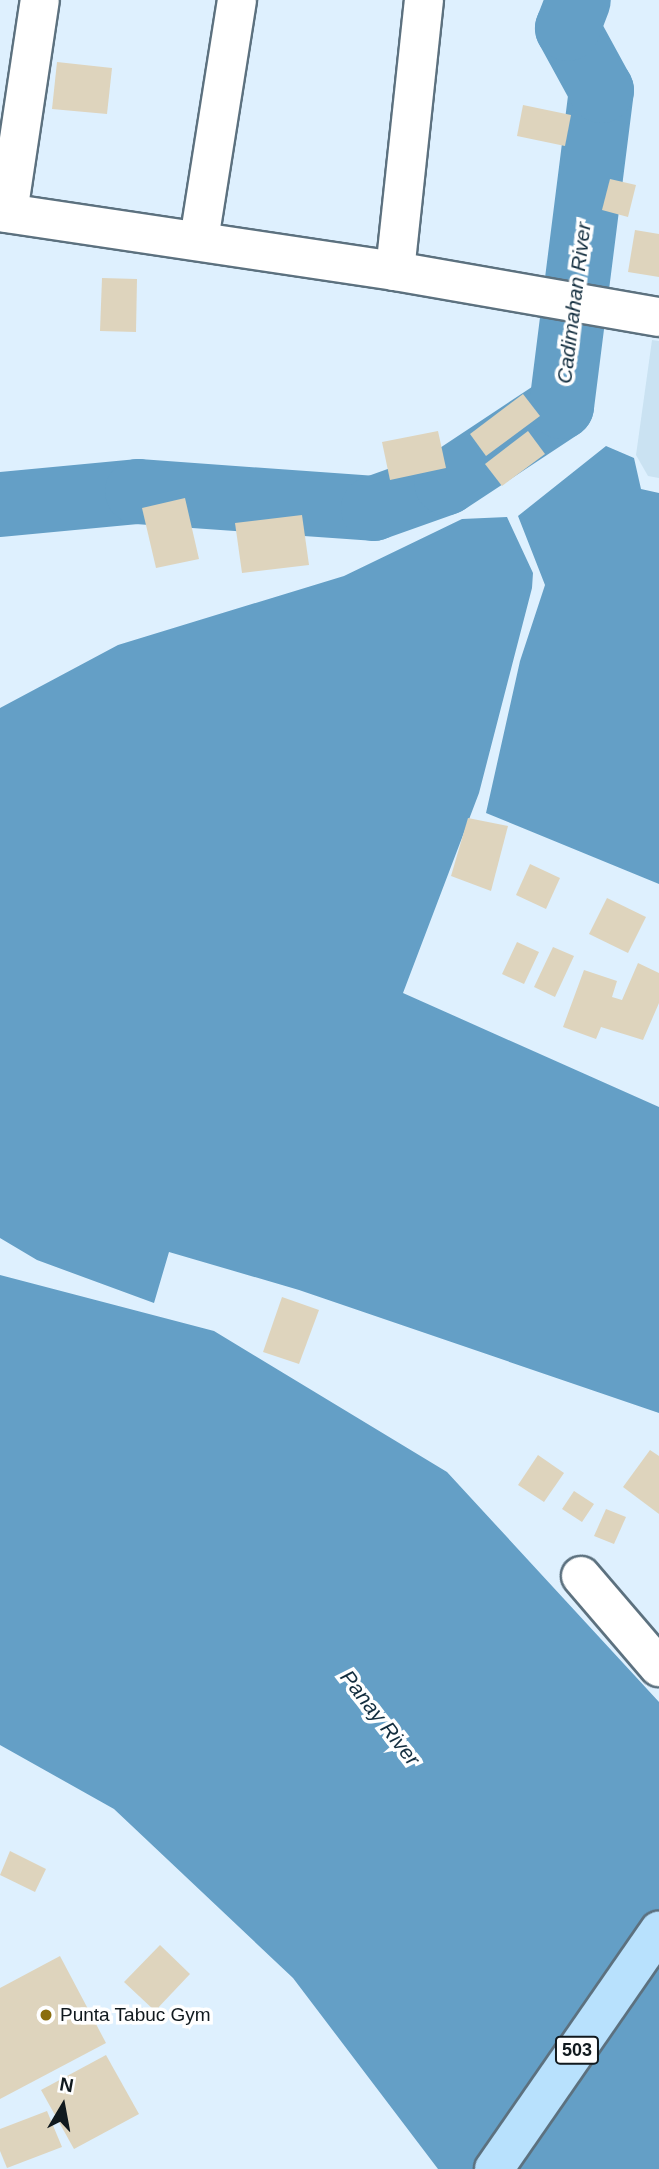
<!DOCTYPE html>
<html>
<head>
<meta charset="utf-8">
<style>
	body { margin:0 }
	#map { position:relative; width:659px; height:2169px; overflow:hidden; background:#def0fe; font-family:Helvetica,sans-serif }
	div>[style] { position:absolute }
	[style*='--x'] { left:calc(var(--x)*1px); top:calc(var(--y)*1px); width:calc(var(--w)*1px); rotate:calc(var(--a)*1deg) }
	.built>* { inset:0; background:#cae2f2 }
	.water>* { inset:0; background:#649fc6 }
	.river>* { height:65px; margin:-32.5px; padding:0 32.5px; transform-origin:32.5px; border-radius:32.5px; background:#649fc6 }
	.building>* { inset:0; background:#ded4bd }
	.roads { filter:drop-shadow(2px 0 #5c717f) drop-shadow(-2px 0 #5c717f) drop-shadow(0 2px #5c717f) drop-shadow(0 -2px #5c717f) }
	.minor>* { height:38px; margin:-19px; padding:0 19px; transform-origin:19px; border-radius:19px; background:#fff }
	.major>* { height:38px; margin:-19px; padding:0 19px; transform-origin:19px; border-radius:19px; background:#b8e1fd }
	.dots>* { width:19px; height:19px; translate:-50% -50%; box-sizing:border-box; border:4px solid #fff; border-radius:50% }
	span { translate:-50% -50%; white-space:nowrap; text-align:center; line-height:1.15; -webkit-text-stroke:7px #fff; paint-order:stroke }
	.shield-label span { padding:2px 5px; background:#fff; border:2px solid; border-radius:5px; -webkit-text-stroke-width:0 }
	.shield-label { font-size:18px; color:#10191e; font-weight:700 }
	.poi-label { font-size:19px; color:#10191e }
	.left { translate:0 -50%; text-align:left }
	.water-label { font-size:21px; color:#122d3e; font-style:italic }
	.north { position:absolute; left:28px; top:2071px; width:70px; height:70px; -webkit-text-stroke:5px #fff; paint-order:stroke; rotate:10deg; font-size:19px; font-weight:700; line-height:28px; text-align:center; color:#10191e }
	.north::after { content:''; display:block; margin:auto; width:24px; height:32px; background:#10191e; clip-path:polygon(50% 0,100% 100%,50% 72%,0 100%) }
</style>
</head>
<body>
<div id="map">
	<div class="built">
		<i style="clip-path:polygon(652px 340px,659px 341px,659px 478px,648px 476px,636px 455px)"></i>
	</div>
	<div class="water">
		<i style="clip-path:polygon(606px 446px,634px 458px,641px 489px,659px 493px,659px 884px,486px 813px,520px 661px,545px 585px,518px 516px)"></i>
		<i style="clip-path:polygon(507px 517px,533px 573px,532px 588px,479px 793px,403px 993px,659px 1107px,659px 1413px,299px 1290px,169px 1252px,154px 1303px,37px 1260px,0 1238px,0 708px,118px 645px,344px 576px,462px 519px)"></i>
		<i style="clip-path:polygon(0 1275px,214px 1331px,447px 1472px,659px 1702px,659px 2169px,438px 2169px,293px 1978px,114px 1809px,0 1745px)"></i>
	</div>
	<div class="river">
		<i style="--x:0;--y:504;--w:138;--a:-5.4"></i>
		<i style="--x:137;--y:491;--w:237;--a:4.1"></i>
		<i style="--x:373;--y:508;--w:77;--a:-19.6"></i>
		<i style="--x:446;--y:482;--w:138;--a:-33.5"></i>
		<i style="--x:561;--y:406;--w:319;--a:-82.8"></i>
		<i style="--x:601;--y:90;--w:71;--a:-118.7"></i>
		<i style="--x:567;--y:28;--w:30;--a:-69"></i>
	</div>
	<div class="building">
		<i style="clip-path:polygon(57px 62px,112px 68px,107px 114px,52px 109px)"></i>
		<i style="clip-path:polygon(523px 105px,571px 115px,565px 146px,517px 136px)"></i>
		<i style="clip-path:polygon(610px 179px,636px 185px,628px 217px,602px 210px)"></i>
		<i style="clip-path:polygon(635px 230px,659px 234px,659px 277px,628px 272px)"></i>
		<i style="clip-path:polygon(102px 278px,137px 279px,136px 332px,100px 331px)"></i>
		<i style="clip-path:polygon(523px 394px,540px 416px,486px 456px,470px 434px)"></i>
		<i style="clip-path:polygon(438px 431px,446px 468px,390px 480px,382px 442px)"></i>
		<i style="clip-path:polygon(528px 431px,545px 454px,502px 486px,485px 464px)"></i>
		<i style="clip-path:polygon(185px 498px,199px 559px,156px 568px,142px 508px)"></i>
		<i style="clip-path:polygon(302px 515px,309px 565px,242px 573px,235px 523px)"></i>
		<i style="clip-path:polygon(468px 818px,508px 826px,491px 891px,451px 876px)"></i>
		<i style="clip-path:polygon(530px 864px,560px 878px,546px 909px,516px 895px)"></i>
		<i style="clip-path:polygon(607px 898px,646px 917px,628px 953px,589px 934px)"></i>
		<i style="clip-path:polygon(517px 942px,539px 952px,524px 984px,502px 974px)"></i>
		<i style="clip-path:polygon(553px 947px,574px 956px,555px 997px,534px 987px)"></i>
		<i style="clip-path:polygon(638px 963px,659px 973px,659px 1003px,643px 1040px,601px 1027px,596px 1039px,563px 1027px,584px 970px,617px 981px,612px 997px,622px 1000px)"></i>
		<i style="clip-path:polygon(282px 1297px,319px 1310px,299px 1364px,263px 1352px)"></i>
		<i style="clip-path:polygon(650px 1450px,659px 1456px,659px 1514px,623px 1487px)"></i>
		<i style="clip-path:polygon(538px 1455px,564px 1473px,544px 1502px,518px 1485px)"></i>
		<i style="clip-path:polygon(574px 1491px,594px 1504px,582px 1522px,562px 1509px)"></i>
		<i style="clip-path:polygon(606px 1509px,626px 1517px,614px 1544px,594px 1536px)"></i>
		<i style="clip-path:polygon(10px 1851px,46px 1869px,35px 1892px,0 1875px)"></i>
		<i style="clip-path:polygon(160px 1945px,190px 1974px,155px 2011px,124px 1982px)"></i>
		<i style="clip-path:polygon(60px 1956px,106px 2043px,0 2099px,0 1988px)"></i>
		<i style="clip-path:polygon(106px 2055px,139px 2114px,74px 2149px,41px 2090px)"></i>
		<i style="clip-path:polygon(47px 2111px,62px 2147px,7px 2168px,0 2151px,0 2129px)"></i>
	</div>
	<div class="roads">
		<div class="minor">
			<i style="--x:0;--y:212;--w:399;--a:8.5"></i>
			<i style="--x:395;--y:271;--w:268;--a:9.9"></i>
			<i style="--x:8;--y:213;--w:215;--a:-81.5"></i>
			<i style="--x:199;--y:240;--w:243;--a:-81"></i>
			<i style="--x:395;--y:271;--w:273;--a:-83.9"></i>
			<i style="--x:581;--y:1576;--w:120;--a:49.4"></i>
		</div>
		<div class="major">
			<i style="--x:494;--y:2169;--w:290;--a:-55.3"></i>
		</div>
	</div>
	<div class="dots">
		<i style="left:46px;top:2015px;background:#8a6d0e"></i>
	</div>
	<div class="shield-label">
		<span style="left:577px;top:2050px">503</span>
	</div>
	<div class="poi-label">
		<span class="left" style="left:60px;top:2015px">Punta Tabuc Gym</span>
	</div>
	<div class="water-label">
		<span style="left:574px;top:303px;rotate:-83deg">Cadimahan River</span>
		<span style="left:380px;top:1718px;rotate:52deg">Panay River</span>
	</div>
	<div class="north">N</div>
</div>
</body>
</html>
